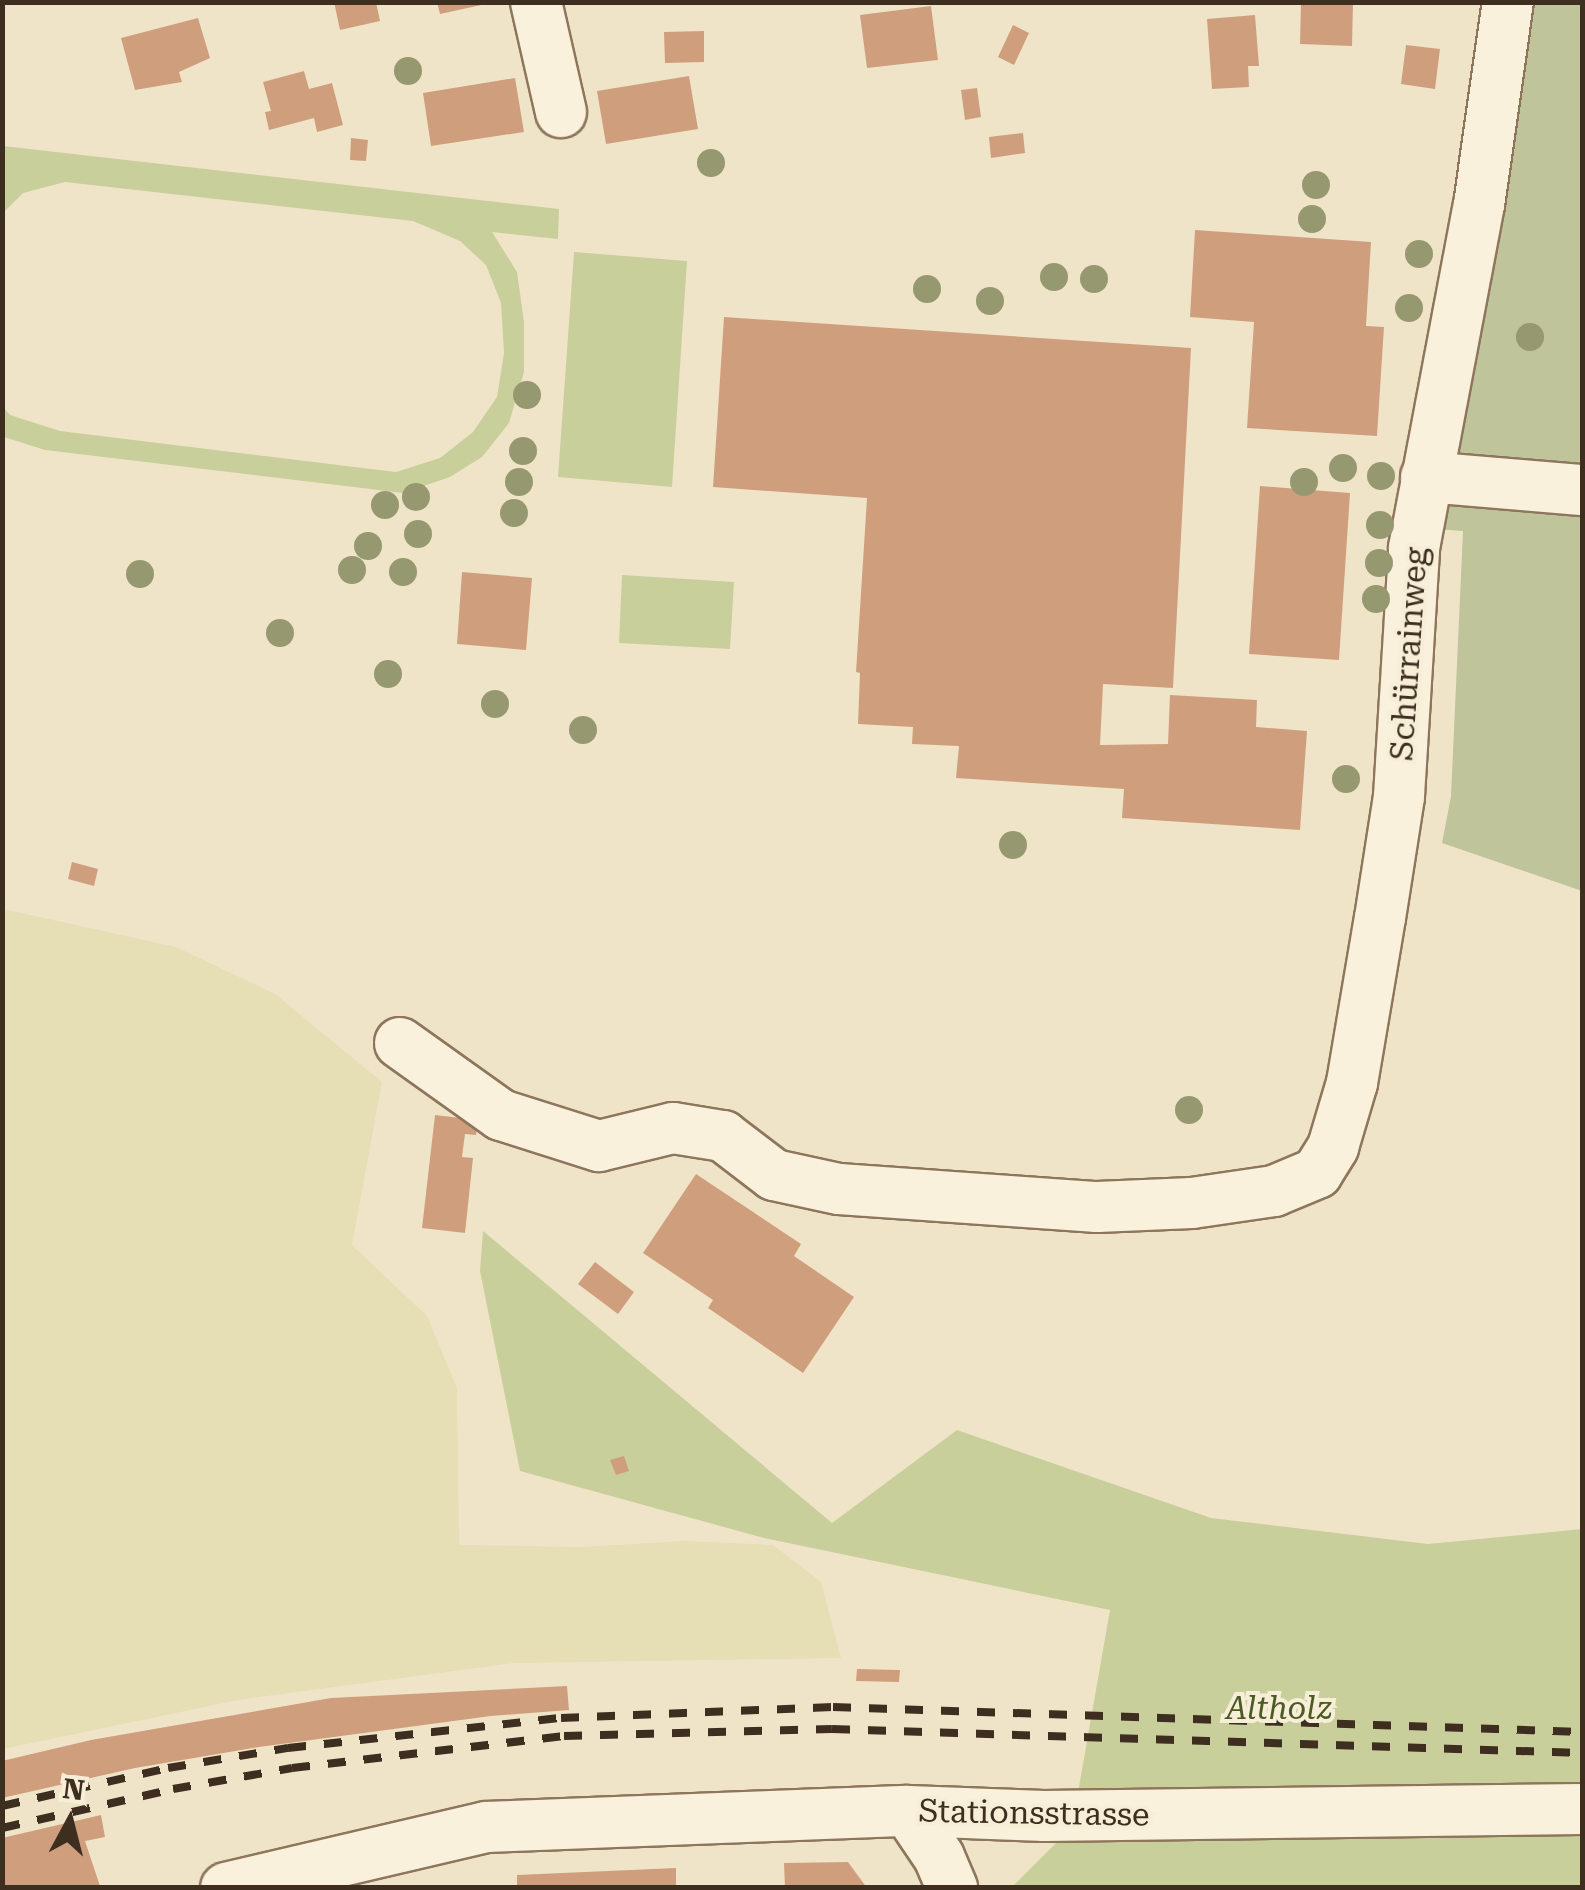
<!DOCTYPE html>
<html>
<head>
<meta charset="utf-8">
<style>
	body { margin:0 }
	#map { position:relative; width:1585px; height:1890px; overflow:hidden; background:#f0e4c8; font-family:"Roboto Serif",serif }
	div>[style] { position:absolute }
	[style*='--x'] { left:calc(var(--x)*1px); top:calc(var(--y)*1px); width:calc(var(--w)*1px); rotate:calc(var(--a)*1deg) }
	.farmland>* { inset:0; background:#e6deb5 }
	.green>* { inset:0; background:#c9cf9b }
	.cemetery>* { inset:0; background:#bfc49a }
	.building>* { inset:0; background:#cf9f7d }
	.roads { filter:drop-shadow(2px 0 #8d765c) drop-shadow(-2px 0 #8d765c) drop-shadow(0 2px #8d765c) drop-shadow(0 -2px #8d765c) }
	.minor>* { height:50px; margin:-25px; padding:0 25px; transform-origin:25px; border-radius:25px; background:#faf1dc }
	.rail>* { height:8px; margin-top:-4px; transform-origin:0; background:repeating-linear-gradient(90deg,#3d2e20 0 18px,transparent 0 36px) }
	.trees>* { width:28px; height:28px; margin:-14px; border-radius:50%; background:#96986f }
	span { translate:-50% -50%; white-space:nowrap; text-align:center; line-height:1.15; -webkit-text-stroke:8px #f7eed8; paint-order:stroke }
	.street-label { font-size:32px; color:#3d2e20 }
	.park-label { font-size:32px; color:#4d5a26; font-style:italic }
	.frame { position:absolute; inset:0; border:5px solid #3d2e20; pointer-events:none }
	.north { position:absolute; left:20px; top:1770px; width:100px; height:100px; -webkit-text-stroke:8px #f7eed8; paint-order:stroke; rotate:7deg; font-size:28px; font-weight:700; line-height:40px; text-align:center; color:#3d2e20 }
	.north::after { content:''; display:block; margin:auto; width:35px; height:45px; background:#3d2e20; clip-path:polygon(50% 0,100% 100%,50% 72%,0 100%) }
</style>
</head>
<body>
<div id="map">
	<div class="farmland">
		<i style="clip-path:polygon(3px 909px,176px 947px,275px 994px,382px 1082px,352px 1245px,427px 1316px,457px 1388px,459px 1545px,581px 1547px,685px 1541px,773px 1545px,821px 1582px,841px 1658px,514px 1663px,238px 1700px,3px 1749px)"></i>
	</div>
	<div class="green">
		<i style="clip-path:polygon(3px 146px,559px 209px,558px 239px,492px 232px,517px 272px,524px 322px,524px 372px,509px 423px,482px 457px,450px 477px,403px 493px,45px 450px,4px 437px,3px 407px,10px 415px,60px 431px,396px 472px,440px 458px,473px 432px,497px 397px,504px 353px,501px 303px,486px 265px,460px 241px,413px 221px,65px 182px,23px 193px,3px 213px)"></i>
		<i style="clip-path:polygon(574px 252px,687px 261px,672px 487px,558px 477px)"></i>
		<i style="clip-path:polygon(622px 575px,734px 582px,730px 649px,619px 643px)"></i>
		<i style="clip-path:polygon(483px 1231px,832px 1523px,957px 1430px,1211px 1518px,1428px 1544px,1582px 1529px,1582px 1887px,1012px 1887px,1072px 1827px,1110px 1610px,764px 1538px,520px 1471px,480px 1271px)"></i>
	</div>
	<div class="cemetery">
		<i style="clip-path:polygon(1523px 3px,1582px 3px,1582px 891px,1442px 843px,1451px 796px,1463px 531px,1435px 529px)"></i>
	</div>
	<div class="building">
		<i style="clip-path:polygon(334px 2px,376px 2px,380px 21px,340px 30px)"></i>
		<i style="clip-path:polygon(437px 2px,486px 2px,486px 4px,440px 14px)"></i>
		<i style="clip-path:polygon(1301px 2px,1353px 2px,1352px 46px,1300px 44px)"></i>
		<i style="clip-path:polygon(931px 6px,938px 60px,867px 68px,860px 15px)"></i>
		<i style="clip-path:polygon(1255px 15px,1259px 66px,1248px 66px,1249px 87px,1212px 89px,1207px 19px)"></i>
		<i style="clip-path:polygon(198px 18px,210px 58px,179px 72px,182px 82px,135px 90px,121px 38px)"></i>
		<i style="clip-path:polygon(1013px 25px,1029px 33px,1014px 65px,998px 57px)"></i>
		<i style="clip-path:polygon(704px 31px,704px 62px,665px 63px,664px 32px)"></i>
		<i style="clip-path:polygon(1406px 45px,1440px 49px,1435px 89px,1401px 84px)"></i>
		<i style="clip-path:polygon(304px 71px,309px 89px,332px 83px,343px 125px,317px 132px,314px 118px,269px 130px,265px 112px,271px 111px,263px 82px)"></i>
		<i style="clip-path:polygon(689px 76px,698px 129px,606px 144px,597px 91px)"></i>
		<i style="clip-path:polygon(515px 78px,524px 132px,431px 146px,423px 93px)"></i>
		<i style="clip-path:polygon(977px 88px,981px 117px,965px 120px,961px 90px)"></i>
		<i style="clip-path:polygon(1023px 133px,1025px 153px,991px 158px,989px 137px)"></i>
		<i style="clip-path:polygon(351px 138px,368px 140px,366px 161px,350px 160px)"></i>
		<i style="clip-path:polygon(1195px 230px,1371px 242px,1366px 326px,1384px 327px,1377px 436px,1247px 428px,1254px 322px,1190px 317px)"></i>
		<i style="clip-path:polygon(724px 317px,1191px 348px,1173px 688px,1103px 684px,1100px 745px,1168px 744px,1170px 695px,1257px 700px,1256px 727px,1307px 731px,1300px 830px,1122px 818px,1124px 789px,956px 778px,959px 746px,912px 744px,913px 727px,858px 724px,860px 673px,856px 672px,867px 498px,713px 487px)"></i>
		<i style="clip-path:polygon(1260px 486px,1350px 493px,1339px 660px,1249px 654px)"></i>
		<i style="clip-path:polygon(462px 572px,532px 578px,526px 650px,457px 644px)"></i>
		<i style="clip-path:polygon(72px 862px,98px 869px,94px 886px,68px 879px)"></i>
		<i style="clip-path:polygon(435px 1115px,478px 1120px,476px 1135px,465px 1134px,462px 1157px,473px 1158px,465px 1233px,422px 1228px)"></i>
		<i style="clip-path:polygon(696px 1174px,801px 1244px,794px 1256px,854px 1297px,803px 1373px,708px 1308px,713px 1300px,643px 1253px)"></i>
		<i style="clip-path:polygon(595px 1262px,634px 1292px,618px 1314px,578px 1284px)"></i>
		<i style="clip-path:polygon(624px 1456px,629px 1471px,616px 1475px,610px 1460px)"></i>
		<i style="clip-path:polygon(857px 1669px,900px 1670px,899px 1682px,856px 1681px)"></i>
		<i style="clip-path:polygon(567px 1686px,569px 1710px,491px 1716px,259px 1747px,135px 1768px,2px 1798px,2px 1761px,91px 1740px,331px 1698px)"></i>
		<i style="clip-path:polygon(101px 1815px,105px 1837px,85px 1841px,100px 1886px,2px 1888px,2px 1838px)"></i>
		<i style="clip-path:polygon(848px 1862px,867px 1888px,785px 1888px,784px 1863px)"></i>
		<i style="clip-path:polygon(676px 1868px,676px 1888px,517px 1888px,517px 1875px)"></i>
	</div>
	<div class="roads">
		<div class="minor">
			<i style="--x:536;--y:2;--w:113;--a:77.2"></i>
			<i style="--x:1426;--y:477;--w:157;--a:4.8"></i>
			<i style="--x:400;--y:1043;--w:124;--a:35.5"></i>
			<i style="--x:501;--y:1115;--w:103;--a:17.6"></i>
			<i style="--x:599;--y:1146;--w:76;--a:-13.7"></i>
			<i style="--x:673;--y:1128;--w:51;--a:9.1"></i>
			<i style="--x:723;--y:1136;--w:64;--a:37.4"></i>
			<i style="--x:774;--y:1175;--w:66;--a:12.2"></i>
			<i style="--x:839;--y:1189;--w:259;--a:4"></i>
			<i style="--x:1097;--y:1207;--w:95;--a:-2.4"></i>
			<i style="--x:1192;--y:1203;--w:83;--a:-8.3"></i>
			<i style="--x:1274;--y:1191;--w:47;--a:-22.7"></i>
			<i style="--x:1317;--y:1173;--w:31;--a:-58"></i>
			<i style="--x:1333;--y:1147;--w:67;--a:-73.5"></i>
			<i style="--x:1352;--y:1083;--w:167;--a:-80.4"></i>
			<i style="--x:1380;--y:918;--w:123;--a:-81.1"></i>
			<i style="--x:1399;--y:796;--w:248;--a:-86.5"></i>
			<i style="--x:1414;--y:548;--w:349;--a:-79.3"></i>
			<i style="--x:1479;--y:205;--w:205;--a:-81.9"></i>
			<i style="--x:908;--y:1811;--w:55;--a:56"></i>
			<i style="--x:939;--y:1857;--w:34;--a:67"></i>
			<i style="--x:226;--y:1888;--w:267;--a:-13.2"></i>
			<i style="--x:486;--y:1827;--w:422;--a:-2.2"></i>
			<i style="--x:908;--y:1811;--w:136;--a:2.1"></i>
			<i style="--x:1044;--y:1816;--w:538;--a:-0.75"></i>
		</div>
	</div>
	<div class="rail">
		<i style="--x:2;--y:1806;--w:170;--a:-12.9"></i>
		<i style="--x:168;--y:1768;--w:122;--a:-9.5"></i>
		<i style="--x:288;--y:1748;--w:275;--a:-6.3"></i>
		<i style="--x:561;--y:1718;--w:272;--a:-2.3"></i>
		<i style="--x:833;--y:1707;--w:749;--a:1.91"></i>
		<i style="--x:2;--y:1828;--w:175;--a:-12.8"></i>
		<i style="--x:173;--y:1789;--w:121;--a:-10"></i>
		<i style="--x:292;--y:1768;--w:274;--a:-6.7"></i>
		<i style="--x:564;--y:1736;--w:268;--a:-1.5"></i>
		<i style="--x:832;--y:1729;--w:750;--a:1.83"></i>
	</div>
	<div class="trees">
		<i style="left:408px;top:71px"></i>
		<i style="left:711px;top:163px"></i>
		<i style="left:1316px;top:185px"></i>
		<i style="left:1312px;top:219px"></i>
		<i style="left:1419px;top:254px"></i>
		<i style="left:1054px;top:277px"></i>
		<i style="left:1094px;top:279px"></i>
		<i style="left:927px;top:289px"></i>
		<i style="left:990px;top:301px"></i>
		<i style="left:1409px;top:308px"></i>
		<i style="left:1530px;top:337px"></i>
		<i style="left:527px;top:395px"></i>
		<i style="left:523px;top:451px"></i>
		<i style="left:1343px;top:468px"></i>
		<i style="left:1381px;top:476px"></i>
		<i style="left:519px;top:482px"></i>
		<i style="left:1304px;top:482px"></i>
		<i style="left:416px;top:497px"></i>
		<i style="left:385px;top:505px"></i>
		<i style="left:514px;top:513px"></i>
		<i style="left:1380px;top:525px"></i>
		<i style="left:418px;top:534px"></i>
		<i style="left:368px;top:546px"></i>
		<i style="left:1379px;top:563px"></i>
		<i style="left:352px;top:570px"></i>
		<i style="left:403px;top:572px"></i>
		<i style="left:140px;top:574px"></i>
		<i style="left:1376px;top:599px"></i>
		<i style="left:280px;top:633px"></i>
		<i style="left:388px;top:674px"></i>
		<i style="left:495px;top:704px"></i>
		<i style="left:583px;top:730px"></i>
		<i style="left:1346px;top:779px"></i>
		<i style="left:1013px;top:845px"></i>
		<i style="left:1189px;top:1110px"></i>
	</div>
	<div class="street-label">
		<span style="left:1409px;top:654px;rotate:-86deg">Schürrainweg</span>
		<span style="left:1034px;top:1813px;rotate:1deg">Stationsstrasse</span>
	</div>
	<div class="park-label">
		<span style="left:1279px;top:1708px">Altholz</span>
	</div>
	<div class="frame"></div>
	<div class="north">N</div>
</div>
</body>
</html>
